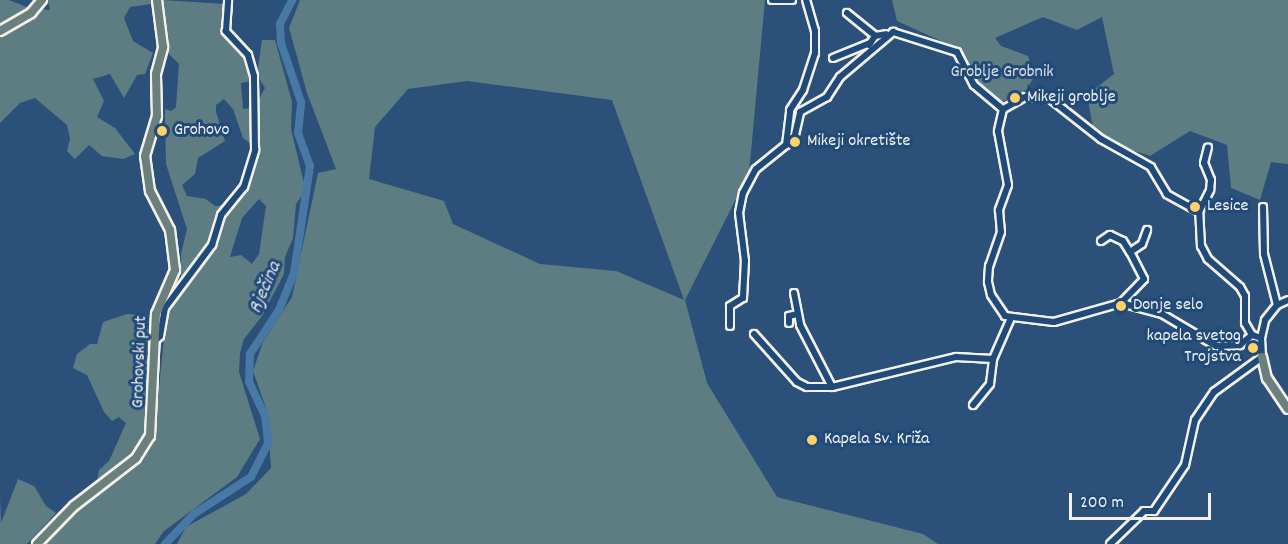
<!DOCTYPE html>
<html>
<head>
<meta charset="utf-8">
<style>
	body { margin:0 }
	#map { position:relative; width:1288px; height:544px; overflow:hidden; background:#2b517a; font-family:Dekko,sans-serif }
	div>[style] { position:absolute }
	[style*='--x'] { left:calc(var(--x)*1px); top:calc(var(--y)*1px); width:calc(var(--w)*1px); rotate:calc(var(--a)*1deg) }
	.green>* { inset:0; background:#5d7d82 }
	.river>* { height:8px; margin:-4px; padding:0 4px; transform-origin:4px; border-radius:4px; background:#4879a5 }
	.roads { filter:drop-shadow(2px 0 #f4f1e8) drop-shadow(-2px 0 #f4f1e8) drop-shadow(0 2px #f4f1e8) drop-shadow(0 -2px #f4f1e8) }
	.minor>* { height:6px; margin:-3px; padding:0 3px; transform-origin:3px; border-radius:3px; background:#1f4a7a }
	.major>* { height:8px; margin:-4px; padding:0 4px; transform-origin:4px; border-radius:4px; background:#6b7f7c }
	.dots>* { width:16px; height:16px; translate:-50% -50%; box-sizing:border-box; border:3px solid #1f4a7a; border-radius:50% }
	span { translate:-50% -50%; white-space:nowrap; text-align:center; line-height:1.15; -webkit-text-stroke:6px #1f4a7a; paint-order:stroke }
	.park-label { font-size:18px; color:#dde0d9 }
	.poi-label { font-size:18px; color:#f4f1e8 }
	.left { translate:0 -50%; text-align:left }
	.right { translate:-100% -50%; text-align:right }
	.street-label { font-size:18px; color:#f4f1e8 }
	.water-label { font-size:20px; color:#dadfde; font-style:italic }
	.scale { position:absolute; left:1069px; top:493px; width:142px; height:27px; box-sizing:border-box; border:3px solid #f4f1e8; border-top:0; padding-left:8px; font-size:18px; line-height:21px; white-space:nowrap; color:#f4f1e8; -webkit-text-stroke:4px #1f4a7a; paint-order:stroke }
</style>
</head>
<body>
<div id="map">
	<div class="green">
		<i style="clip-path:polygon(0 0,9px 0,29px 8px,0 24px)"></i>
		<i style="clip-path:polygon(48px 0,151px 0,151px 4px,130px 7px,124px 18px,133px 41px,153px 53px,145px 74px,137px 75px,124px 98px,110px 74px,93px 79px,104px 101px,97px 117px,115px 128px,135px 154px,123px 159px,102px 156px,89px 145px,75px 159px,67px 151px,70px 139px,67px 125px,35px 98px,20px 103px,0 123px,0 35px,41px 9px,50px 10px)"></i>
		<i style="clip-path:polygon(162px 0,225px 4px,222px 32px,245px 57px,251px 73px,251px 81px,241px 83px,243px 109px,252px 108px,251px 144px,243px 138px,233px 109px,224px 99px,216px 105px,216px 112px,225px 141px,198px 158px,195px 174px,182px 185px,187px 196px,206px 199px,215px 206px,224px 205px,217px 213px,213px 238px,196px 257px,186px 277px,181px 279px,181px 254px,187px 229px,166px 164px,165px 118px,165px 109px,171px 111px,176px 107px,179px 64px,167px 52px)"></i>
		<i style="clip-path:polygon(evenodd,300px 0,765px 0,749px 173px,685px 300px,707px 383px,777px 497px,923px 534px,938px 544px,177px 544px,186px 527px,246px 494px,271px 468px,267px 411px,253px 371px,263px 342px,292px 297px,318px 173px,336px 169px,307px 93px,289px 28px,300px 0,467px 81px,612px 100px,684px 300px,616px 271px,540px 264px,453px 224px,444px 201px,369px 179px,375px 127px,408px 89px,467px 81px)"></i>
		<i style="clip-path:polygon(892px 0,1288px 0,1288px 164px,1271px 162px,1260px 200px,1231px 188px,1227px 145px,1190px 131px,1150px 156px,1095px 138px,1087px 95px,1114px 74px,1102px 17px,1077px 30px,1043px 17px,995px 38px,1001px 46px,1028px 56px,1034px 76px,1027px 90px,999px 103px,975px 84px,961px 50px,897px 21px)"></i>
		<i style="clip-path:polygon(evenodd,262px 40px,275px 40px,292px 102px,291px 129px,304px 183px,303px 194px,296px 204px,293px 238px,285px 257px,284px 274px,262px 316px,244px 339px,240px 353px,239px 372px,260px 439px,237px 477px,164px 531px,155px 544px,44px 544px,77px 508px,140px 458px,154px 437px,166px 318px,197px 265px,214px 246px,224px 215px,243px 195px,258px 152px,258px 101px,265px 88px,257px 75px,262px 40px,259px 199px,266px 206px,259px 254px,252px 264px,241px 255px,230px 257px,242px 218px,259px 199px)"></i>
		<i style="clip-path:polygon(127px 314px,147px 315px,150px 342px,145px 433px,127px 460px,97px 481px,99px 470px,109px 461px,126px 423px,119px 417px,112px 421px,104px 412px,87px 375px,73px 368px,77px 354px,90px 344px,97px 344px,103px 322px)"></i>
		<i style="clip-path:polygon(18px 479px,34px 486px,46px 506px,56px 513px,27px 544px,0 544px,0 497px,1px 523px)"></i>
	</div>
	<div class="river">
		<i style="--x:165;--y:544;--w:42;--a:-46"></i>
		<i style="--x:194;--y:514;--w:68;--a:-33"></i>
		<i style="--x:251;--y:477;--w:38;--a:-63"></i>
		<i style="--x:268;--y:443;--w:27;--a:-96"></i>
		<i style="--x:265;--y:416;--w:38;--a:-115"></i>
		<i style="--x:249;--y:382;--w:28;--a:-88"></i>
		<i style="--x:250;--y:354;--w:53;--a:-56.6"></i>
		<i style="--x:279;--y:310;--w:40;--a:-68"></i>
		<i style="--x:294;--y:273;--w:108;--a:-81.5"></i>
		<i style="--x:310;--y:166;--w:35;--a:-110"></i>
		<i style="--x:298;--y:133;--w:31;--a:-84"></i>
		<i style="--x:301;--y:102;--w:62;--a:-108.7"></i>
		<i style="--x:281;--y:43;--w:19;--a:-93"></i>
		<i style="--x:280;--y:24;--w:27;--a:-63"></i>
	</div>
	<div class="roads">
		<div class="minor">
			<i style="--x:772;--y:0;--w:20;--a:0"></i>
			<i style="--x:847;--y:13;--w:36;--a:39"></i>
			<i style="--x:869;--y:45;--w:11;--a:-56"></i>
			<i style="--x:875;--y:36;--w:11;--a:-10"></i>
			<i style="--x:833;--y:58;--w:40;--a:-22"></i>
			<i style="--x:786;--y:145;--w:10;--a:-37"></i>
			<i style="--x:794;--y:139;--w:28;--a:-77"></i>
			<i style="--x:800;--y:112;--w:31;--a:-29"></i>
			<i style="--x:827;--y:97;--w:24;--a:-57"></i>
			<i style="--x:840;--y:77;--w:70;--a:-40.3"></i>
			<i style="--x:893;--y:32;--w:67;--a:17.4"></i>
			<i style="--x:957;--y:52;--w:37;--a:63"></i>
			<i style="--x:974;--y:85;--w:38;--a:40"></i>
			<i style="--x:1199;--y:212;--w:25;--a:-63"></i>
			<i style="--x:1210;--y:190;--w:10;--a:-84"></i>
			<i style="--x:1211;--y:180;--w:18;--a:-112"></i>
			<i style="--x:1204;--y:163;--w:16;--a:-76"></i>
			<i style="--x:1101;--y:241;--w:11;--a:-34"></i>
			<i style="--x:1110;--y:235;--w:14;--a:25"></i>
			<i style="--x:1123;--y:241;--w:13;--a:58"></i>
			<i style="--x:794;--y:293;--w:33;--a:79"></i>
			<i style="--x:800;--y:325;--w:70;--a:62.7"></i>
			<i style="--x:1121;--y:303;--w:33;--a:-46"></i>
			<i style="--x:1144;--y:279;--w:30;--a:-117"></i>
			<i style="--x:1130;--y:252;--w:14;--a:-34"></i>
			<i style="--x:1142;--y:244;--w:15;--a:-70"></i>
			<i style="--x:1277;--y:305;--w:12;--a:-24"></i>
			<i style="--x:789;--y:323;--w:7;--a:-90"></i>
			<i style="--x:789;--y:316;--w:8;--a:-14"></i>
			<i style="--x:730;--y:326;--w:20;--a:-90"></i>
			<i style="--x:730;--y:306;--w:15;--a:-32"></i>
			<i style="--x:743;--y:298;--w:37;--a:-87"></i>
			<i style="--x:745;--y:261;--w:48;--a:-97.1"></i>
			<i style="--x:739;--y:213;--w:20;--a:-79"></i>
			<i style="--x:743;--y:193;--w:27;--a:-62"></i>
			<i style="--x:756;--y:169;--w:38;--a:-39"></i>
			<i style="--x:786;--y:145;--w:35;--a:-83"></i>
			<i style="--x:790;--y:110;--w:24;--a:-57"></i>
			<i style="--x:803;--y:90;--w:39;--a:-72"></i>
			<i style="--x:815;--y:53;--w:22;--a:-90"></i>
			<i style="--x:815;--y:31;--w:32;--a:-106"></i>
			<i style="--x:754;--y:334;--w:64;--a:48.1"></i>
			<i style="--x:797;--y:382;--w:11;--a:27"></i>
			<i style="--x:807;--y:387;--w:25;--a:0"></i>
			<i style="--x:832;--y:387;--w:128;--a:-13.6"></i>
			<i style="--x:956;--y:357;--w:37;--a:3"></i>
			<i style="--x:993;--y:359;--w:43;--a:-66.4"></i>
			<i style="--x:1261;--y:338;--w:18;--a:-77"></i>
			<i style="--x:1265;--y:320;--w:19;--a:-51"></i>
			<i style="--x:1277;--y:305;--w:53;--a:-104.3"></i>
			<i style="--x:1264;--y:254;--w:47;--a:-91.2"></i>
			<i style="--x:155;--y:341;--w:7;--a:-45"></i>
			<i style="--x:160;--y:336;--w:28;--a:-80"></i>
			<i style="--x:165;--y:308;--w:79;--a:-53.3"></i>
			<i style="--x:212;--y:245;--w:31;--a:-73"></i>
			<i style="--x:221;--y:215;--w:36;--a:-51"></i>
			<i style="--x:244;--y:187;--w:39;--a:-73"></i>
			<i style="--x:255;--y:150;--w:74;--a:-90.8"></i>
			<i style="--x:254;--y:76;--w:22;--a:-106"></i>
			<i style="--x:248;--y:55;--w:33;--a:-133"></i>
			<i style="--x:226;--y:31;--w:31;--a:-86"></i>
			<i style="--x:973;--y:405;--w:27;--a:-51"></i>
			<i style="--x:990;--y:384;--w:25;--a:-83"></i>
			<i style="--x:1110;--y:544;--w:47;--a:-44.1"></i>
			<i style="--x:1144;--y:511;--w:10;--a:0"></i>
			<i style="--x:1154;--y:511;--w:55;--a:-56"></i>
			<i style="--x:1185;--y:465;--w:46;--a:-77.5"></i>
			<i style="--x:1195;--y:420;--w:34;--a:-56"></i>
			<i style="--x:1214;--y:392;--w:59;--a:-36.1"></i>
			<i style="--x:1262;--y:357;--w:19;--a:-93"></i>
			<i style="--x:1261;--y:338;--w:9;--a:-162"></i>
			<i style="--x:1252;--y:335;--w:14;--a:-120"></i>
			<i style="--x:1245;--y:323;--w:27;--a:-90"></i>
			<i style="--x:1245;--y:296;--w:10;--a:-119"></i>
			<i style="--x:1240;--y:287;--w:43;--a:-138.8"></i>
			<i style="--x:1208;--y:259;--w:15;--a:-118"></i>
			<i style="--x:1201;--y:246;--w:34;--a:-93"></i>
			<i style="--x:1199;--y:212;--w:37;--a:-151"></i>
			<i style="--x:1167;--y:194;--w:31;--a:-121"></i>
			<i style="--x:1151;--y:167;--w:57;--a:-150.8"></i>
			<i style="--x:1101;--y:139;--w:66;--a:-141.7"></i>
			<i style="--x:1049;--y:98;--w:24;--a:-178"></i>
			<i style="--x:1025;--y:97;--w:25;--a:151"></i>
			<i style="--x:1003;--y:109;--w:23;--a:103"></i>
			<i style="--x:998;--y:131;--w:55;--a:79.5"></i>
			<i style="--x:1008;--y:185;--w:27;--a:110"></i>
			<i style="--x:999;--y:210;--w:22;--a:85"></i>
			<i style="--x:1001;--y:232;--w:36;--a:109"></i>
			<i style="--x:989;--y:266;--w:16;--a:94"></i>
			<i style="--x:988;--y:282;--w:13;--a:77"></i>
			<i style="--x:991;--y:295;--w:25;--a:56"></i>
			<i style="--x:1005;--y:316;--w:49;--a:7"></i>
			<i style="--x:1054;--y:322;--w:70;--a:-15.8"></i>
			<i style="--x:1121;--y:303;--w:42;--a:15"></i>
			<i style="--x:1162;--y:314;--w:63;--a:30.7"></i>
			<i style="--x:1216;--y:346;--w:24;--a:-2"></i>
			<i style="--x:1240;--y:345;--w:16;--a:-40"></i>
		</div>
		<div class="major">
			<i style="--x:0;--y:31;--w:36;--a:-30"></i>
			<i style="--x:31;--y:13;--w:17;--a:-50"></i>
			<i style="--x:1262;--y:357;--w:22;--a:77"></i>
			<i style="--x:1267;--y:378;--w:37;--a:56"></i>
			<i style="--x:37;--y:544;--w:53;--a:-45.8"></i>
			<i style="--x:74;--y:506;--w:78;--a:-37.7"></i>
			<i style="--x:136;--y:458;--w:26;--a:-58"></i>
			<i style="--x:150;--y:436;--w:122;--a:-87.2"></i>
			<i style="--x:156;--y:314;--w:48;--a:-66.6"></i>
			<i style="--x:175;--y:270;--w:40;--a:-97.1"></i>
			<i style="--x:170;--y:230;--w:44;--a:-117.1"></i>
			<i style="--x:150;--y:191;--w:35;--a:-98"></i>
			<i style="--x:145;--y:156;--w:42;--a:-73.3"></i>
			<i style="--x:157;--y:116;--w:42;--a:-91.4"></i>
			<i style="--x:156;--y:74;--w:28;--a:-75"></i>
			<i style="--x:163;--y:47;--w:47;--a:-97.3"></i>
		</div>
	</div>
	<div class="dots">
		<i style="left:1015px;top:98px;background:#ffd166"></i>
		<i style="left:162px;top:131px;background:#ffd166"></i>
		<i style="left:795px;top:142px;background:#ffd166"></i>
		<i style="left:1195px;top:207px;background:#ffd166"></i>
		<i style="left:1121px;top:306px;background:#ffd166"></i>
		<i style="left:1253px;top:348px;background:#ffd166"></i>
		<i style="left:812px;top:440px;background:#ffd166"></i>
	</div>
	<div class="park-label">
		<span style="left:1002px;top:73px">Groblje Grobnik</span>
	</div>
	<div class="poi-label">
		<span class="left" style="left:1027px;top:98px">Mikeji groblje</span>
		<span class="left" style="left:174px;top:131px">Grohovo</span>
		<span class="left" style="left:807px;top:142px">Mikeji okretište</span>
		<span class="left" style="left:1207px;top:207px">Lesice</span>
		<span class="left" style="left:1133px;top:306px">Donje selo</span>
		<span class="right" style="left:1241px;top:348px">kapela svetog<br>Trojstva</span>
		<span class="left" style="left:824px;top:440px">Kapela Sv. Križa</span>
	</div>
	<div class="street-label">
		<span style="left:141px;top:362px;rotate:-88deg">Grohovski put</span>
	</div>
	<div class="water-label">
		<span style="left:266px;top:288px;rotate:-67deg">Rječina</span>
	</div>
	<div class="scale">200 m</div>
</div>
</body>
</html>
